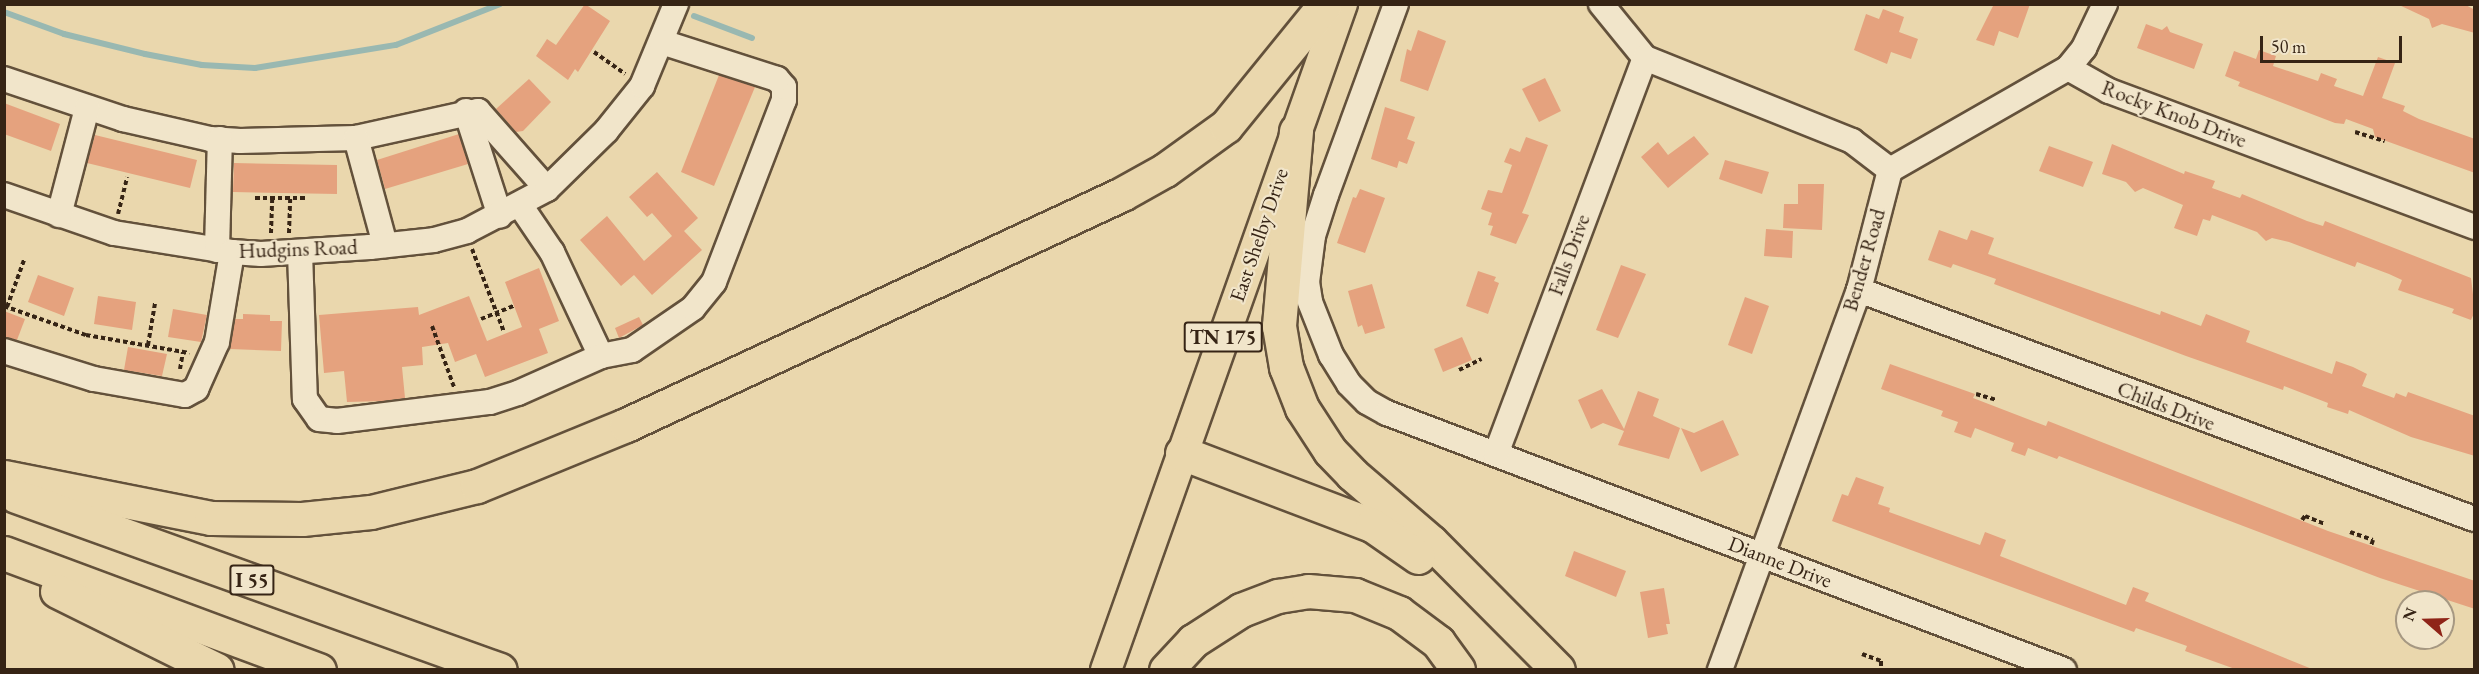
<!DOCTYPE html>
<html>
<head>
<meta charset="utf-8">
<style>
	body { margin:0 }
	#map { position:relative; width:2479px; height:674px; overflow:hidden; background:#ead7ad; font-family:"EB Garamond",serif }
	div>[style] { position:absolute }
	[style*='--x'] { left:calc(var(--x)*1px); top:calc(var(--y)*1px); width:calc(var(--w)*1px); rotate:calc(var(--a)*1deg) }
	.stream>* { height:6px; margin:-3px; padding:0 3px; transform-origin:3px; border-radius:3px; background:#99b8b1 }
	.building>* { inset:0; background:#e5a27e }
	.path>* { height:4px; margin-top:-2px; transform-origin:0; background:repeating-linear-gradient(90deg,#362415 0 4.5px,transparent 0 7.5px) }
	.roads { filter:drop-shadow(2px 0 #63513b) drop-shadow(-2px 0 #63513b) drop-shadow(0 2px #63513b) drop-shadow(0 -2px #63513b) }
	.minor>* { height:24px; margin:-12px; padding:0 12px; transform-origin:12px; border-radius:12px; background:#f1e5ca }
	.major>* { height:30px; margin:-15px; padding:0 15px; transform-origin:15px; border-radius:15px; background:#ead7ad }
	.highway>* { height:33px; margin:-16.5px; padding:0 16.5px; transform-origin:16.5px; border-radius:16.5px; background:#ead7ad }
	span { translate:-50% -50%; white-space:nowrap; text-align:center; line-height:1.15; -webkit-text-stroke:4.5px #f1e5ca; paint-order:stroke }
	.shield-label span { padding:2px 4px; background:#f1e5ca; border:2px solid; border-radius:4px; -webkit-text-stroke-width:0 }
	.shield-label { font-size:20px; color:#362415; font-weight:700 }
	.street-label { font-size:21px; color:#362415 }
	.frame { position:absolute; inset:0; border:6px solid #362415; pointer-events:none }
	.north { position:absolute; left:2395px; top:590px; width:60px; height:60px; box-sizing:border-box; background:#f1e5ca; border:2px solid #a69882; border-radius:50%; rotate:290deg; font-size:16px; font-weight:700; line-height:24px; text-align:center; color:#362415 }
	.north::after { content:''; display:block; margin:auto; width:21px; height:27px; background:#8f2418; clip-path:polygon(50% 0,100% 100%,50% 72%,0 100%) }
	.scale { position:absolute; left:2260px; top:36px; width:142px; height:27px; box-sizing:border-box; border:3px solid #362415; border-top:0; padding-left:8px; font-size:18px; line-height:21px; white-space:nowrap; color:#362415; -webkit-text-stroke:4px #f1e5ca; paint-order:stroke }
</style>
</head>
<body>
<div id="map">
	<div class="stream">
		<i style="--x:4;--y:12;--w:64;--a:20.1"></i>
		<i style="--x:64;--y:34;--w:83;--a:13.9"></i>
		<i style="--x:145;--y:54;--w:58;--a:10.9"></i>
		<i style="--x:202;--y:65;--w:53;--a:3.2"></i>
		<i style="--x:255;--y:68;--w:143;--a:-9.3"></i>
		<i style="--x:396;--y:45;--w:112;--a:-21.5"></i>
		<i style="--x:694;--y:16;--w:62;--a:20.8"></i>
	</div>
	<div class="building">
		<i style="clip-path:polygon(585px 4px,610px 21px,578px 72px,575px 69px,568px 80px,536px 56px,547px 39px,556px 45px)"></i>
		<i style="clip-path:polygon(1994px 4px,2030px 4px,2018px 38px,1999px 31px,1994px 46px,1976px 40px)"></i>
		<i style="clip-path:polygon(2397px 4px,2464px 4px,2475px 10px,2475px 33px,2442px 24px,2432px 28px,2429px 19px)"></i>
		<i style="clip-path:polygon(1883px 9px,1904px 17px,1899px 32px,1918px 39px,1911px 59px,1891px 52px,1887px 64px,1854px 50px,1866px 14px,1879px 19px)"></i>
		<i style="clip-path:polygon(2146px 24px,2162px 30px,2167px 26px,2170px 32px,2203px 44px,2194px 69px,2137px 48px)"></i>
		<i style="clip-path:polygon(1418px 30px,1446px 41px,1428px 91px,1400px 81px,1407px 49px,1411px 51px)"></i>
		<i style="clip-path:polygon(2259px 50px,2276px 56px,2273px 66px,2318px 81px,2321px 73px,2337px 79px,2334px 86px,2363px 96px,2378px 57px,2395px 63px,2382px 98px,2405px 106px,2403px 111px,2419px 119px,2475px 139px,2475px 173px,2375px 137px,2373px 129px,2346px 119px,2344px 124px,2335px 123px,2238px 86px,2240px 82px,2225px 76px,2234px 51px,2256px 59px)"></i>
		<i style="clip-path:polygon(719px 75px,755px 87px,714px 186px,681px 172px)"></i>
		<i style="clip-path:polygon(1545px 78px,1561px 111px,1539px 122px,1522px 89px)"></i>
		<i style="clip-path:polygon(529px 79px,551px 102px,523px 131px,516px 132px,496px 109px)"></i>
		<i style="clip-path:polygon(4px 103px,60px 124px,51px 151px,4px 134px)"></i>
		<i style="clip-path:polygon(1385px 107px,1415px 117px,1407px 139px,1415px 142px,1407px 164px,1399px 161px,1397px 168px,1371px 159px)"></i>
		<i style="clip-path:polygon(459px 134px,468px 164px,385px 189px,377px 160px)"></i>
		<i style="clip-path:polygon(95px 135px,197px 160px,190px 188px,87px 163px)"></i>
		<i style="clip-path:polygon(1694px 136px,1709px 154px,1668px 188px,1641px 157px,1658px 142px,1668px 155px)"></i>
		<i style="clip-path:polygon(1526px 137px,1548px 145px,1525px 206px,1522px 213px,1529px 215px,1516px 244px,1490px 235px,1493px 226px,1488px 225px,1492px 213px,1481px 209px,1488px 190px,1502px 193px,1512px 165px,1504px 162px,1510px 148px,1520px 152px)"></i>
		<i style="clip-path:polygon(2112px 144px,2184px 174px,2185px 171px,2215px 181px,2212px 188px,2240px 198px,2242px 194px,2307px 221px,2323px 226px,2325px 221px,2471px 278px,2475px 311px,2471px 320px,2452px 313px,2454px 309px,2398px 290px,2402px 280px,2389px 274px,2357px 262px,2355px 267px,2289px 242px,2272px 238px,2266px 241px,2257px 232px,2212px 215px,2210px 221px,2203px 219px,2197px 236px,2174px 228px,2183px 205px,2143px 188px,2135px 192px,2126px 182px,2102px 174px)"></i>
		<i style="clip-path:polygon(2049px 146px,2093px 162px,2083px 187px,2039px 171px)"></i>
		<i style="clip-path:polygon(1725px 160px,1769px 172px,1762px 194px,1719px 179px)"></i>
		<i style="clip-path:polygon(234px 163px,337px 165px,337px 194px,233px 192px)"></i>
		<i style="clip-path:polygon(657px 172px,698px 218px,684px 231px,702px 250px,652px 295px,634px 275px,621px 286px,580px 240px,607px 216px,644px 261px,672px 236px,652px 213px,647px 217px,629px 197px)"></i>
		<i style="clip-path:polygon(1798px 184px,1824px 184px,1822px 230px,1783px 228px,1784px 204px,1798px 204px)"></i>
		<i style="clip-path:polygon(1360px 189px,1385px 198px,1365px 253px,1337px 243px,1353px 197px,1356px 198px)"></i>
		<i style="clip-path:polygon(1766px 229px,1793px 231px,1792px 258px,1764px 256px)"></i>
		<i style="clip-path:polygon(1939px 230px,1967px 240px,1971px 230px,1994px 238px,1988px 254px,2160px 315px,2161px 311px,2201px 326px,2206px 314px,2250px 331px,2246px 342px,2332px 374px,2336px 361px,2353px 367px,2367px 374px,2362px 386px,2394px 398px,2396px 393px,2406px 397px,2408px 392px,2475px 416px,2475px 456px,2411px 437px,2349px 410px,2348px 414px,2327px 407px,2328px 403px,2284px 386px,2283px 390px,2186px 356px,1994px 284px,1996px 279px,1953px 264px,1951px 268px,1928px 260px)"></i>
		<i style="clip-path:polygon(1621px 265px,1646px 274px,1618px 338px,1596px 330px)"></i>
		<i style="clip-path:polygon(539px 268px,559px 321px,539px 329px,548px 353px,485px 377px,476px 354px,455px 362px,448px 343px,422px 347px,423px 365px,402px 367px,405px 398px,384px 401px,347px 402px,344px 371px,324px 373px,319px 315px,418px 307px,419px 315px,469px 296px,487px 341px,522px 327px,505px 282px)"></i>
		<i style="clip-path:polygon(1478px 271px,1496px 277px,1494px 281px,1499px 283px,1488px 314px,1466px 306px)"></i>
		<i style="clip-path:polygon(38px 275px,74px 288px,64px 316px,28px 302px)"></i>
		<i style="clip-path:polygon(1372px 284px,1385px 328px,1365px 334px,1362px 325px,1358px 327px,1348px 291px)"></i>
		<i style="clip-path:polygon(98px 296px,136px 302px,132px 330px,94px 324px)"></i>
		<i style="clip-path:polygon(1745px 297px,1769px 306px,1752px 354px,1728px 345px)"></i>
		<i style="clip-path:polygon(173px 309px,207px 315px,201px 342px,168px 337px)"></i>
		<i style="clip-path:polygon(4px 311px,25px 319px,17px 340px,4px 337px)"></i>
		<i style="clip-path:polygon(243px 314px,270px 315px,270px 321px,282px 321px,281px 351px,230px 349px,235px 319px,243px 319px)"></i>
		<i style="clip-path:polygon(639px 317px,643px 325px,619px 338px,615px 328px)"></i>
		<i style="clip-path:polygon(1462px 337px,1472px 360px,1443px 372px,1434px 349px)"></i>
		<i style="clip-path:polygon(128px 347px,167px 354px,162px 376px,124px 370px)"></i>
		<i style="clip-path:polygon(1890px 364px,1975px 394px,1973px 398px,2046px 426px,2048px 421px,2328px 531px,2475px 581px,2475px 609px,2380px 578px,2059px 456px,2057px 459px,2028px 448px,2025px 456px,2011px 451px,2014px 443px,1975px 428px,1971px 438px,1954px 432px,1958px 422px,1941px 416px,1943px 411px,1881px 389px)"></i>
		<i style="clip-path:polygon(1602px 389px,1624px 429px,1638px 391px,1659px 399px,1653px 416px,1680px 428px,1669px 459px,1618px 445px,1624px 431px,1603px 423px,1591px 429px,1578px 400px)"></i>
		<i style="clip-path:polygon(1723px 420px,1739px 455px,1701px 472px,1681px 428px,1694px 433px)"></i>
		<i style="clip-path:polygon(1856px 477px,1884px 487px,1878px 504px,1890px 508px,1889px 512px,1980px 545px,1985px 532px,2006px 540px,2000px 556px,2126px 605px,2133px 587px,2149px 593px,2145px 601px,2312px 669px,2235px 669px,2185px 651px,2187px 646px,2136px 628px,2134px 632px,1832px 521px,1842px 494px,1848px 496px)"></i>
		<i style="clip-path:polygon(1574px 551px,1626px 571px,1616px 597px,1565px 576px)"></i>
		<i style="clip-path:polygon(1664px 588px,1670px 624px,1666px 624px,1668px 634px,1648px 638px,1640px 592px)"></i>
	</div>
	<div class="path">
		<i style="--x:594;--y:52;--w:38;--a:35"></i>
		<i style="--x:2355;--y:132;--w:31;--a:17"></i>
		<i style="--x:255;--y:198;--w:50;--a:0"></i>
		<i style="--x:118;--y:214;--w:38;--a:-76"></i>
		<i style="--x:271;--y:233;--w:35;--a:-88"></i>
		<i style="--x:289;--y:233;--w:35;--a:-88"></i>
		<i style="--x:472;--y:249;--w:89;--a:68.9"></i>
		<i style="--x:4;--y:306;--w:87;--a:19.5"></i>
		<i style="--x:86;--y:335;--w:105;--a:9.9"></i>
		<i style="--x:7;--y:307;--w:50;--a:-70.1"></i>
		<i style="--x:481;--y:319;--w:35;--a:-22"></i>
		<i style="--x:432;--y:326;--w:65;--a:70.2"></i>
		<i style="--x:148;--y:345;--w:43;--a:-80.5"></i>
		<i style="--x:180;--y:369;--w:17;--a:-80"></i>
		<i style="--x:1459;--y:370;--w:25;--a:-26"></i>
		<i style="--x:1976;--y:394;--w:22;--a:16"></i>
		<i style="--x:2302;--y:520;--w:5;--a:-53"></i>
		<i style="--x:2305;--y:516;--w:22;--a:22"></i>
		<i style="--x:2350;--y:532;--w:24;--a:19"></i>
		<i style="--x:2373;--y:540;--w:6;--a:108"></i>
		<i style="--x:1862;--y:654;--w:20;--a:20"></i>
		<i style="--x:1881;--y:661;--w:6;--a:90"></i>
	</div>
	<div class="roads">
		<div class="minor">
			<i style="--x:1396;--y:4;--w:203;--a:110.1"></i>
			<i style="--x:1326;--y:195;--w:43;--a:107.6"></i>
			<i style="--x:1313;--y:236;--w:46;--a:97.4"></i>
			<i style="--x:1307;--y:282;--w:20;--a:81"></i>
			<i style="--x:1310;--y:302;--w:57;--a:68.4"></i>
			<i style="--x:1331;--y:355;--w:34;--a:58"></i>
			<i style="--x:1349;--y:384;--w:25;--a:45"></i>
			<i style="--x:1367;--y:402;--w:23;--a:29"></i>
			<i style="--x:1387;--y:413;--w:724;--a:20.79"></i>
			<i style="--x:1601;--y:4;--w:70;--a:50.8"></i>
			<i style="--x:1645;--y:58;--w:223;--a:21.8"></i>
			<i style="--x:1852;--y:141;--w:48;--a:37.3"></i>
			<i style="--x:1890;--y:170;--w:124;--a:104.5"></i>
			<i style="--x:1859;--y:290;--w:405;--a:110.1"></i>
			<i style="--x:2068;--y:68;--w:26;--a:-51"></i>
			<i style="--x:2084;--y:48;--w:49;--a:-64.5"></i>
			<i style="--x:4;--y:79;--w:126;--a:18.6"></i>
			<i style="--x:123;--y:119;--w:89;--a:12.9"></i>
			<i style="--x:210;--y:139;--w:30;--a:4"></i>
			<i style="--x:240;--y:141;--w:116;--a:-1.5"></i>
			<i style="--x:356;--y:138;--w:125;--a:-12.5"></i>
			<i style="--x:478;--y:111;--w:104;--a:48.5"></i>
			<i style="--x:466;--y:111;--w:110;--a:72.1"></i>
			<i style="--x:356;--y:138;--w:111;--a:74.8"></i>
			<i style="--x:1890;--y:170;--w:205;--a:-29.8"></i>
			<i style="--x:2068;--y:68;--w:47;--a:29.3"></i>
			<i style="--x:2109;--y:91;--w:390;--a:20.4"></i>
			<i style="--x:4;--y:195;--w:116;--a:19.1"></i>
			<i style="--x:114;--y:233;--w:120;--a:9.1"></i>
			<i style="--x:232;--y:252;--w:29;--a:4"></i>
			<i style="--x:261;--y:254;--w:109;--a:-3.7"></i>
			<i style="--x:370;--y:247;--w:64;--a:-6.2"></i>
			<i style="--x:434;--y:240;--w:34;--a:-15"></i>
			<i style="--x:467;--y:231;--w:90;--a:-27.7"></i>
			<i style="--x:547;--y:189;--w:83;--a:-44.5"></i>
			<i style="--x:606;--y:131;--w:58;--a:-51.3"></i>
			<i style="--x:642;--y:86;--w:89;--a:-67.5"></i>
			<i style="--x:520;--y:205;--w:57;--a:55.8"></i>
			<i style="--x:552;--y:252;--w:115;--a:64.8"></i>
			<i style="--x:59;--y:215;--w:111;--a:-75.3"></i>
			<i style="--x:217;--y:250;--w:111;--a:-88.5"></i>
			<i style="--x:300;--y:252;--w:147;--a:88.1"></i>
			<i style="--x:305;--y:399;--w:24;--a:55"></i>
			<i style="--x:319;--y:419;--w:18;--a:6"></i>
			<i style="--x:337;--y:421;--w:154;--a:-7.1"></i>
			<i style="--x:490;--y:402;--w:29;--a:-18"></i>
			<i style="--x:518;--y:393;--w:91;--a:-24"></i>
			<i style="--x:601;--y:356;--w:32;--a:-11"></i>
			<i style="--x:632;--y:350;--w:74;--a:-34.5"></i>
			<i style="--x:693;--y:308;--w:33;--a:-51"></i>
			<i style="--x:714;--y:282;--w:195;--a:-69"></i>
			<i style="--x:784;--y:100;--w:13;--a:-90"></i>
			<i style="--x:784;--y:87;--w:11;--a:-131"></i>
			<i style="--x:777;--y:79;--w:121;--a:-162.2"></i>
			<i style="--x:1859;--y:290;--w:656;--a:20.42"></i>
			<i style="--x:4;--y:351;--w:94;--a:17.3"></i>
			<i style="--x:94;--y:379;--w:92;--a:10"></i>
			<i style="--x:185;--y:395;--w:13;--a:-29"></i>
			<i style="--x:196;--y:389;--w:51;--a:-65.9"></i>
			<i style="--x:217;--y:342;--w:91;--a:-80.5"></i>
			<i style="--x:1496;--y:454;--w:423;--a:-69.4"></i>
		</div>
		<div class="major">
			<i style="--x:1106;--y:670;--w:707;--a:-70.49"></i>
		</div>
		<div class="highway">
			<i style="--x:1296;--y:131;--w:196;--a:95"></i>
			<i style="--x:1279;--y:326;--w:42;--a:80.3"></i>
			<i style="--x:1286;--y:367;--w:44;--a:68.7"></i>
			<i style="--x:1302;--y:408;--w:51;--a:56.9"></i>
			<i style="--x:1330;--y:451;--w:32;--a:46"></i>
			<i style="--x:1352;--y:474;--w:104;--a:40.7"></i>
			<i style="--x:1431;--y:542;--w:180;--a:45.2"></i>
			<i style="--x:1182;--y:453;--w:203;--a:20.8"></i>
			<i style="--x:1372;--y:525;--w:56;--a:34.8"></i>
			<i style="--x:4;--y:477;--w:211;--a:11.2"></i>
			<i style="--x:211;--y:518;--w:91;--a:0.6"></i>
			<i style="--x:302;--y:519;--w:69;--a:-5.8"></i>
			<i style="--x:371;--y:512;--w:109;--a:-13.8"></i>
			<i style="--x:477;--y:486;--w:161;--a:-22.3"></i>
			<i style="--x:626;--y:425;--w:547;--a:-24.97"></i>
			<i style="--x:1122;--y:194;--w:49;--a:-29.2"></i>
			<i style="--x:1165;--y:170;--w:75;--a:-35.8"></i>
			<i style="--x:1226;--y:126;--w:157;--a:-50.9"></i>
			<i style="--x:16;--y:496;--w:514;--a:19.77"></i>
			<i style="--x:4;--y:553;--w:336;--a:20.4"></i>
			<i style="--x:57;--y:591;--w:178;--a:26.3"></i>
			<i style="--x:1166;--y:670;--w:40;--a:-47"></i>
			<i style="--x:1193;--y:641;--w:57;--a:-32.9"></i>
			<i style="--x:1241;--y:610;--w:40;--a:-21"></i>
			<i style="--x:1278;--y:596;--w:30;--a:-9"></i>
			<i style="--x:1308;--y:591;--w:47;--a:4.9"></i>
			<i style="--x:1355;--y:595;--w:48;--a:22.2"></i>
			<i style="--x:1399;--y:613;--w:49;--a:36.6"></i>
			<i style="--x:1438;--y:642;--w:34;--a:54"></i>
		</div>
	</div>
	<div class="shield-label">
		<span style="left:1223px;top:337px">TN 175</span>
		<span style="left:252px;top:580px">I 55</span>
	</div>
	<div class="street-label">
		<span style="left:2174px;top:114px;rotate:21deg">Rocky Knob Drive</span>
		<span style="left:1259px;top:235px;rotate:-71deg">East Shelby Drive</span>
		<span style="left:298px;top:249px;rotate:-2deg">Hudgins Road</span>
		<span style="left:1569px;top:255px;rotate:-70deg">Falls Drive</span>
		<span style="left:1864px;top:260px;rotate:-74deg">Bender Road</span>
		<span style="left:2166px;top:406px;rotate:21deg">Childs Drive</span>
		<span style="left:1780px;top:562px;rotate:21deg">Dianne Drive</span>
	</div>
	<div class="frame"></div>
	<div class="north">N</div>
	<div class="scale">50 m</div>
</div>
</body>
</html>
